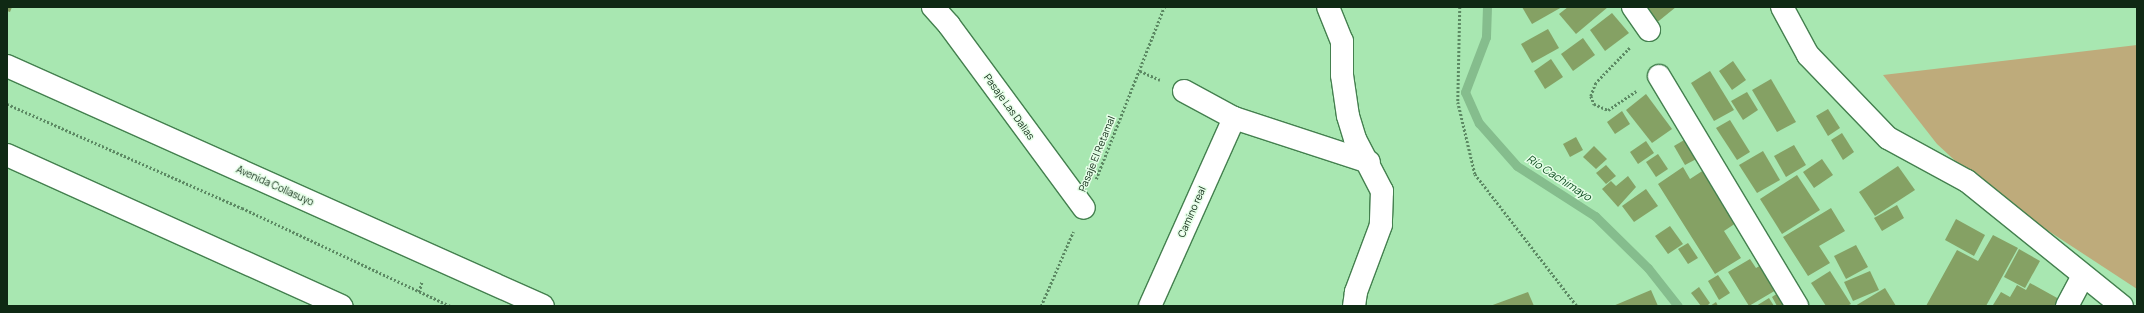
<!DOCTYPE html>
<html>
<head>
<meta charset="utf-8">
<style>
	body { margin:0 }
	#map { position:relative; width:2144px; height:313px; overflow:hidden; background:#a8e7b1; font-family:Manrope,sans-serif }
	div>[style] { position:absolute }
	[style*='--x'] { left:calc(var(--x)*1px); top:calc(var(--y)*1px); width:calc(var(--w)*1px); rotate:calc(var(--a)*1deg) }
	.green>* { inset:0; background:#beab7b }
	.stream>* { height:9px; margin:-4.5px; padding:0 4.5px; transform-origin:4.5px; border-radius:4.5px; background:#85bd8d }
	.building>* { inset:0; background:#85a164 }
	.path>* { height:2.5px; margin-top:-1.25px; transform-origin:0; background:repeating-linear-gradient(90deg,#5c8963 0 2px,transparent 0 4px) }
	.roads { filter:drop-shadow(1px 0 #44804f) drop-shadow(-1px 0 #44804f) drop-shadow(0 1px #44804f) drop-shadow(0 -1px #44804f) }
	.minor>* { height:22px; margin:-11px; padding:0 11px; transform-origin:11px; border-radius:11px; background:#fff }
	.primary>* { height:22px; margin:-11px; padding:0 11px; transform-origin:11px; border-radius:11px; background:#fff }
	span { translate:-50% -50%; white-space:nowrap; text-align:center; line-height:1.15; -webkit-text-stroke:3px #e5fee7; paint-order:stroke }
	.street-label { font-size:10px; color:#0f2914 }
	.water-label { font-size:11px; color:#0e4d20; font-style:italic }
	.frame { position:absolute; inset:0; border:8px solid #0f2914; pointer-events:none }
</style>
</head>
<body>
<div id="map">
	<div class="green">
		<i style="clip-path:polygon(2137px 45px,2137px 289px,1989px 192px,1937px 144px,1883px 75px)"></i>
	</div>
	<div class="stream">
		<i style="--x:1487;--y:7;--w:30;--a:92"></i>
		<i style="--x:1486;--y:37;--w:59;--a:110.9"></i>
		<i style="--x:1465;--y:92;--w:34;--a:66"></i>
		<i style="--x:1479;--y:123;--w:57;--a:48.5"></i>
		<i style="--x:1517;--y:166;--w:93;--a:32.7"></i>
		<i style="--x:1595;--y:216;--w:74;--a:44.5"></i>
		<i style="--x:1648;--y:268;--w:48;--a:51.7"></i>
	</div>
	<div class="building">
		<i style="clip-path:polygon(7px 7px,12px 7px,10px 12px,7px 11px)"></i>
		<i style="clip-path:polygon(1522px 7px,1562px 7px,1532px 24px)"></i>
		<i style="clip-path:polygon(1568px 7px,1608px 7px,1576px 34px,1559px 14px)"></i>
		<i style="clip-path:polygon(1641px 7px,1676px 7px,1655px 24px)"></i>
		<i style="clip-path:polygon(1612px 13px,1629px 33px,1605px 51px,1590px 30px)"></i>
		<i style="clip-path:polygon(1548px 29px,1559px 48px,1532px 63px,1521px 44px)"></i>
		<i style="clip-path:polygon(1583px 38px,1595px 55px,1573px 71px,1561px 54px)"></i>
		<i style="clip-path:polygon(1551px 59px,1563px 77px,1545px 89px,1534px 71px)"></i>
		<i style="clip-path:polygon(1733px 61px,1746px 80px,1732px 90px,1719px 71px)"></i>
		<i style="clip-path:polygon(1710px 71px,1734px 110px,1714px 121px,1691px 83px)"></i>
		<i style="clip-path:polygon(1771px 79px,1796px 122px,1777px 132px,1752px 90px)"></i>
		<i style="clip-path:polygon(1747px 92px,1758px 110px,1743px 120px,1731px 101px)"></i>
		<i style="clip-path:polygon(1646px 94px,1672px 129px,1652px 143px,1626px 110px)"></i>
		<i style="clip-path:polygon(1828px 109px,1840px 128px,1828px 136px,1816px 116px)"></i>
		<i style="clip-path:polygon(1622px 111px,1630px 124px,1615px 134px,1607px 122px)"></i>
		<i style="clip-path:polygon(1730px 120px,1750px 152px,1737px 160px,1716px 128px)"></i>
		<i style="clip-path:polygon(1842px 133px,1854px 152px,1843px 160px,1831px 140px)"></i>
		<i style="clip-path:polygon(1691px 136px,1702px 156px,1685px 165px,1674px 146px)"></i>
		<i style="clip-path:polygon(1576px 137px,1583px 150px,1570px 157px,1563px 144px)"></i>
		<i style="clip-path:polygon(1646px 141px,1654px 153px,1638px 164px,1630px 152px)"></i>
		<i style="clip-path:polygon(1794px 145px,1806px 165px,1786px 177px,1774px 156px)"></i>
		<i style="clip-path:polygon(1594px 146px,1607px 159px,1596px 169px,1583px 157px)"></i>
		<i style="clip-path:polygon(1763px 151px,1780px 180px,1757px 193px,1739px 165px)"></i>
		<i style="clip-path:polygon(1658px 154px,1668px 169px,1656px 177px,1646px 162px)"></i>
		<i style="clip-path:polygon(1822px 159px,1833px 175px,1814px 188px,1803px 172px)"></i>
		<i style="clip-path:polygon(1606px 165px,1616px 176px,1606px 184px,1596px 173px)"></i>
		<i style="clip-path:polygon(1710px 166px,1736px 223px,1724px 231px,1741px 258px,1715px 274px,1658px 184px,1683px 167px,1690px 179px)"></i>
		<i style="clip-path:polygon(1898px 166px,1915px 190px,1875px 216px,1859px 192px)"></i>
		<i style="clip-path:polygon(1797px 175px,1820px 210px,1782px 234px,1760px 199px)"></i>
		<i style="clip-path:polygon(1628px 176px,1636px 187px,1618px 207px,1602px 189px,1611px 181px,1616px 186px)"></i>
		<i style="clip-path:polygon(1646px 189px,1658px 206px,1634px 222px,1622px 206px)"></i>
		<i style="clip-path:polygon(1897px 205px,1904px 218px,1882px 231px,1874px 218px)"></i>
		<i style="clip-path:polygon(1831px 208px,1845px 231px,1819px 246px,1830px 263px,1808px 276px,1783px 237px)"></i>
		<i style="clip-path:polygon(1956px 219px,1985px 235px,1974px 256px,1945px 240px)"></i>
		<i style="clip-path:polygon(1670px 226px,1683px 244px,1668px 254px,1655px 236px)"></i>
		<i style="clip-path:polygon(1993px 235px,2018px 248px,1986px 306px,1926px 306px,1957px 250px,1978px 261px)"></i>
		<i style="clip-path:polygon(1688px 243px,1698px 258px,1688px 264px,1678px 249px)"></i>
		<i style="clip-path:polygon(1856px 245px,1868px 267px,1846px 279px,1834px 256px)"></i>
		<i style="clip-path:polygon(2019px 249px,2040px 261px,2025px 288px,2004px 277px)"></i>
		<i style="clip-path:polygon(1750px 259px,1756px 268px,1768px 261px,1783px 286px,1749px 306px,1728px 272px)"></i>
		<i style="clip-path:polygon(1830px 271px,1851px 304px,1847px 306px,1826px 306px,1811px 283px)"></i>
		<i style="clip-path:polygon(1870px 271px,1879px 290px,1853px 301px,1844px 282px)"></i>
		<i style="clip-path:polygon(1718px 275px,1730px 293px,1719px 300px,1708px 281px)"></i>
		<i style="clip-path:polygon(2030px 283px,2059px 299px,2055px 306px,1993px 305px,2001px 292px,2010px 297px,2017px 285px,2026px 290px)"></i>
		<i style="clip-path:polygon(1699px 287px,1710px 303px,1707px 306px,1701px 306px,1691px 293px)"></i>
		<i style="clip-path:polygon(1785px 288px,1796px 306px,1777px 306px,1772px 297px)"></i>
		<i style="clip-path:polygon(1885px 288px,1896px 306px,1855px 306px)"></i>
		<i style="clip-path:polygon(1651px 290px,1658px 306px,1613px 306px)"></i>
		<i style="clip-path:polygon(1528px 292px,1534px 306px,1490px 306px)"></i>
		<i style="clip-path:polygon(1769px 298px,1774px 306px,1756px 306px)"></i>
		<i style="clip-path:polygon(1716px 302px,1718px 306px,1710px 306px)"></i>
	</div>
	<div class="path">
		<i style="--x:1460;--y:7;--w:95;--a:91.2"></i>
		<i style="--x:1458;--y:102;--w:74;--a:76.7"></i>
		<i style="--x:1475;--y:174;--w:167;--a:52.3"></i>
		<i style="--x:1630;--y:48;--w:49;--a:134.2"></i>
		<i style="--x:1596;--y:83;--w:14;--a:111"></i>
		<i style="--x:1591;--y:96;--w:9;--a:69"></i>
		<i style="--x:1594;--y:104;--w:15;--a:23"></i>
		<i style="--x:1608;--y:110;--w:34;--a:-34"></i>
		<i style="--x:1140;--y:71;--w:22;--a:24"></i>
		<i style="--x:7;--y:104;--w:257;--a:23.9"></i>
		<i style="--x:242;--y:208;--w:230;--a:25.2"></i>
		<i style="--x:1096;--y:179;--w:185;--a:-68.4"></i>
		<i style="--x:419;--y:292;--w:11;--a:-75"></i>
		<i style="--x:1041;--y:306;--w:81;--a:-66.6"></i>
	</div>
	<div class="roads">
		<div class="minor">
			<i style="--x:933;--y:7;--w:24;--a:48"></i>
			<i style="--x:949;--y:25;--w:227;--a:53.6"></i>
			<i style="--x:1328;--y:7;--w:37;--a:68"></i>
			<i style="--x:1342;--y:41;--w:34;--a:90"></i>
			<i style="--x:1342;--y:75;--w:41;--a:81.7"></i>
			<i style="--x:1348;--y:116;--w:24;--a:73"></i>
			<i style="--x:1355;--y:139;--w:59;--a:62.6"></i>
			<i style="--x:1382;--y:191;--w:34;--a:92"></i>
			<i style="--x:1381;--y:225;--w:72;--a:110.5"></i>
			<i style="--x:1356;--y:292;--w:14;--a:98"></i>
			<i style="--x:1633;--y:7;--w:28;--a:55"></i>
			<i style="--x:1782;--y:7;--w:55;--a:61.6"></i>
			<i style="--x:1808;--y:55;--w:115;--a:46.1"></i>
			<i style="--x:1888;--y:138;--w:90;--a:28.6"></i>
			<i style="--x:1967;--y:181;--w:199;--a:38.9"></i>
			<i style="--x:1659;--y:76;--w:268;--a:59"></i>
			<i style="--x:1184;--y:91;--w:57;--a:28.4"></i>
			<i style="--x:1234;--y:118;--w:142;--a:18.1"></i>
			<i style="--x:7;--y:155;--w:367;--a:24.3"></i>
			<i style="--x:1150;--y:306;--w:206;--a:-65.9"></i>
			<i style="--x:2067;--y:306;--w:34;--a:-62"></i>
		</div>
		<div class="primary">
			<i style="--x:7;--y:66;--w:587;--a:24.12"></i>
		</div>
	</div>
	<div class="street-label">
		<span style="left:1009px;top:107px;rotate:54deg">Pasaje Las Dalias</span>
		<span style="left:1097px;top:154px;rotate:-68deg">Pasaje El Retamal</span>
		<span style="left:275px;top:186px;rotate:24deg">Avenida Collasuyo</span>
		<span style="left:1192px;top:212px;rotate:-66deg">Camino real</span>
	</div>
	<div class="water-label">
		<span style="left:1559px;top:178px;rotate:33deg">Río Cachimayo</span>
	</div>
	<div class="frame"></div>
</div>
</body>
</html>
